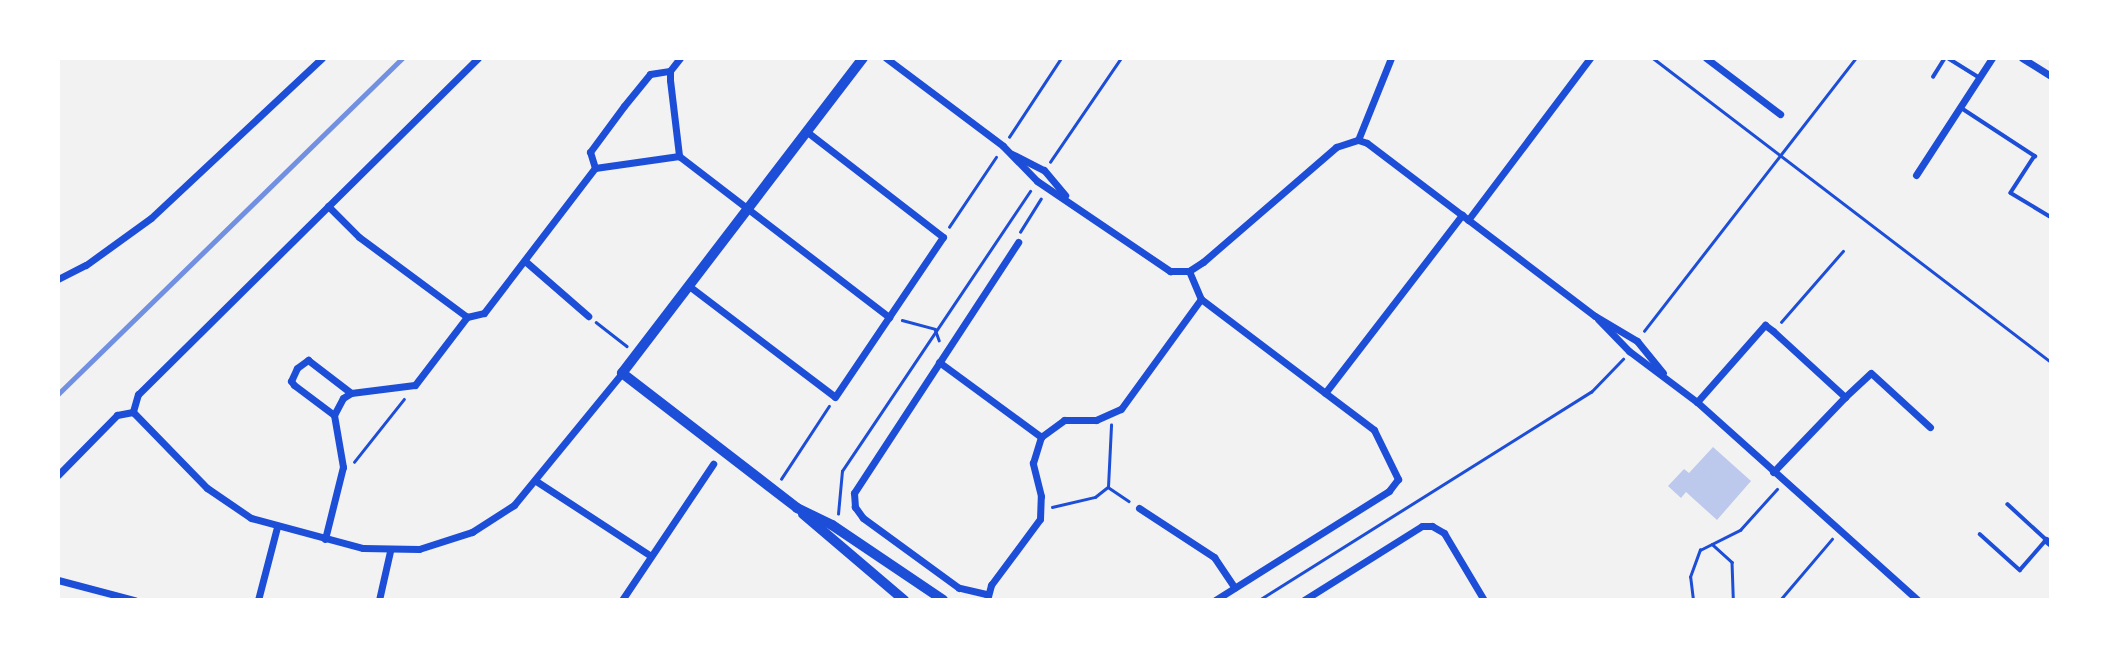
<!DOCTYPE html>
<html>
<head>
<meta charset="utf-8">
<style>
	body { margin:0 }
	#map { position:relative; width:2109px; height:658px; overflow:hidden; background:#f2f2f2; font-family:"DejaVu Sans",sans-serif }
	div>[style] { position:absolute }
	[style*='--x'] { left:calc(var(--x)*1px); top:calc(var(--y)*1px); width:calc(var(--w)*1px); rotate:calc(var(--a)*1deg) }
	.building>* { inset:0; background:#bdc9ec }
	.path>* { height:2.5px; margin:-1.25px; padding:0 1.25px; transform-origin:1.25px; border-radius:1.25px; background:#1d4ed8 }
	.service>* { height:3.5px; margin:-1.75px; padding:0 1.75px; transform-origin:1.75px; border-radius:1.75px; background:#1d4ed8 }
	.minor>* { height:7px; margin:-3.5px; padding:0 3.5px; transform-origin:3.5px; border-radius:3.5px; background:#1d4ed8 }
	.tertiary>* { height:10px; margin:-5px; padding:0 5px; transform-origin:5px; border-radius:5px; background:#1d4ed8 }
	.rail>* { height:5px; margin:-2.5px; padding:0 2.5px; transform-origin:2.5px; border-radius:2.5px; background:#7290e2 }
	span { translate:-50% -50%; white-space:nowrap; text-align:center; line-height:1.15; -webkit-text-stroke:7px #fff; paint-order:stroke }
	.frame { position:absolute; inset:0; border:60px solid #fff; pointer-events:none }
</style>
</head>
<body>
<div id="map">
	<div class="building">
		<i style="clip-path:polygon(1713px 447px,1751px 481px,1717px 520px,1686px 492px,1681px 498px,1668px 486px,1684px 469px,1689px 473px)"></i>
	</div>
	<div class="path">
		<i style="--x:1653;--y:58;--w:501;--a:37.37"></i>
		<i style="--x:1009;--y:137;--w:95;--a:-56.6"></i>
		<i style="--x:1050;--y:162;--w:126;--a:-55.7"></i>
		<i style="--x:949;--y:227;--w:84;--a:-56.1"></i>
		<i style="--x:1020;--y:232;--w:39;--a:-58"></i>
		<i style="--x:902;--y:320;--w:34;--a:15"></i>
		<i style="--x:935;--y:329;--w:12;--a:70"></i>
		<i style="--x:596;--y:322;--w:39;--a:38"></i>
		<i style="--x:1781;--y:322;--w:94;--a:-48.9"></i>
		<i style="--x:1644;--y:331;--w:346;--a:-52.2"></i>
		<i style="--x:354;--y:462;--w:80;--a:-51.6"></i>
		<i style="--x:781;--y:479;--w:87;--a:-56.7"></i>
		<i style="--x:1108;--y:487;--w:25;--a:34"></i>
		<i style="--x:1052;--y:507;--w:44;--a:-13.1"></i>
		<i style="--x:1095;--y:497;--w:16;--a:-38"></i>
		<i style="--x:1108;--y:487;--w:62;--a:-87.2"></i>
		<i style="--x:838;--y:514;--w:43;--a:-84.7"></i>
		<i style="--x:842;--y:471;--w:337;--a:-56.1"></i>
		<i style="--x:1712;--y:544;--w:27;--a:42"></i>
		<i style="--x:1732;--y:562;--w:38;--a:88"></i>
		<i style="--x:1259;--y:600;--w:392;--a:-32.1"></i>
		<i style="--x:1591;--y:392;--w:46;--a:-45.9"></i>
		<i style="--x:1693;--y:600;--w:23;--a:-97"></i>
		<i style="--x:1690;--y:577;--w:29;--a:-70"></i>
		<i style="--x:1700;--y:550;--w:45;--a:-26.6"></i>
		<i style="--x:1740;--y:530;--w:55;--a:-47.9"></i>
		<i style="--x:1780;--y:600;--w:80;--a:-49.6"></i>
	</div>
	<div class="service">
		<i style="--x:1948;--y:58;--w:36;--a:32"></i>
		<i style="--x:1933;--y:77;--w:22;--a:-58"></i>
		<i style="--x:1960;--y:107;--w:90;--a:33.2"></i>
		<i style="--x:2035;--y:156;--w:44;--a:123"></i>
		<i style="--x:2011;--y:193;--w:47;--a:31"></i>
		<i style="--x:1980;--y:534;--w:54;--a:42"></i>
		<i style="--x:2020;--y:570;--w:40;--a:-49"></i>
		<i style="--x:2046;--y:540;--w:52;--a:-137.4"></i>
	</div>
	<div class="minor">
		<i style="--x:478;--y:58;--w:478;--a:135.3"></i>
		<i style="--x:138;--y:394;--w:19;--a:106"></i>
		<i style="--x:133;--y:412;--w:106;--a:45.8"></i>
		<i style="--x:207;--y:488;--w:53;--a:34.3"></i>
		<i style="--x:251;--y:518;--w:116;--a:15"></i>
		<i style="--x:363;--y:548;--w:56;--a:1"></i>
		<i style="--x:419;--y:549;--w:56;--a:-17.8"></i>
		<i style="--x:472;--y:532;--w:50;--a:-32.7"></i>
		<i style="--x:514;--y:505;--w:171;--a:-50.7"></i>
		<i style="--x:680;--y:58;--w:16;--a:128"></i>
		<i style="--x:670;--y:71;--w:9;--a:90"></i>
		<i style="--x:670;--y:80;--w:77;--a:83.2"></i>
		<i style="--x:679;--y:156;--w:265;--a:37.5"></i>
		<i style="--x:886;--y:58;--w:146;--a:36.9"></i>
		<i style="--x:1003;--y:146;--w:49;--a:45.8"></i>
		<i style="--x:1037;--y:181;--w:161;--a:34.1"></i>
		<i style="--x:1170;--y:271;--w:19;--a:0"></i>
		<i style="--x:1189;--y:271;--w:17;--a:-33"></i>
		<i style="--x:1203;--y:262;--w:176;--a:-40.8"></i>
		<i style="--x:1336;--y:147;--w:23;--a:-18"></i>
		<i style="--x:1358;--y:140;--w:9;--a:18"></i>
		<i style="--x:1367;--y:143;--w:286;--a:37.2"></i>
		<i style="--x:1595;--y:316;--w:49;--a:30.8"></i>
		<i style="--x:1637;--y:341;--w:41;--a:50.9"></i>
		<i style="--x:1706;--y:58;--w:93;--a:37.1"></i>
		<i style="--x:2022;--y:58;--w:34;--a:32"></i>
		<i style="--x:1358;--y:140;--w:88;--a:-68.1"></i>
		<i style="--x:1012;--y:154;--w:36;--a:27"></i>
		<i style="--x:1044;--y:170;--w:33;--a:50"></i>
		<i style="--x:595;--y:168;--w:17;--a:-107"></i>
		<i style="--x:590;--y:152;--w:57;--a:-53.5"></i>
		<i style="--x:624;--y:106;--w:41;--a:-50.9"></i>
		<i style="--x:650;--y:74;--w:20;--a:-9"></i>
		<i style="--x:1916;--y:175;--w:140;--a:-57"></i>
		<i style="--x:328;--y:206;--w:44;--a:45"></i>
		<i style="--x:359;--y:237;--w:134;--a:36.5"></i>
		<i style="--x:1468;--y:220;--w:203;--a:-53"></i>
		<i style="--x:525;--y:261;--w:84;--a:41.1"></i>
		<i style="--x:1189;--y:271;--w:30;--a:67"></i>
		<i style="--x:1201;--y:299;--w:217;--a:37.1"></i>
		<i style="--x:1374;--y:430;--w:55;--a:63.9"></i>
		<i style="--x:1398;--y:479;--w:15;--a:127"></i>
		<i style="--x:1389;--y:491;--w:205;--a:147.9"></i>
		<i style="--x:58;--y:279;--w:31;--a:-27"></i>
		<i style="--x:86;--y:265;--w:80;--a:-35.9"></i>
		<i style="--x:151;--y:218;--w:234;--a:-43.1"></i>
		<i style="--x:689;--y:286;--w:183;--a:37.2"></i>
		<i style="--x:835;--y:397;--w:193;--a:-56"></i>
		<i style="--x:943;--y:237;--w:172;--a:-142.3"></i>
		<i style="--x:1598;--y:319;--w:45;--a:45.9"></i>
		<i style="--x:1629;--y:351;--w:85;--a:36.9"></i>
		<i style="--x:1697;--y:402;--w:297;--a:41.9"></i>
		<i style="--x:939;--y:362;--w:127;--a:36.3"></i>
		<i style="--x:1325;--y:393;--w:225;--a:-52.4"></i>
		<i style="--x:1845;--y:397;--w:35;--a:-43"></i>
		<i style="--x:1871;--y:373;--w:80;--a:42.5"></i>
		<i style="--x:1697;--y:402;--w:103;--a:-48.6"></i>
		<i style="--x:1765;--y:325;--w:10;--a:37"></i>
		<i style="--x:1773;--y:331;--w:98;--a:42.5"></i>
		<i style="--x:1845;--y:397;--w:104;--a:133.8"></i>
		<i style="--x:334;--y:415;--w:50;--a:-143.1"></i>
		<i style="--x:294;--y:385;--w:5;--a:-127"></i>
		<i style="--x:291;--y:381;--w:14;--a:-65"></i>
		<i style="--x:297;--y:368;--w:14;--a:-36"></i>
		<i style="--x:308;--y:360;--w:54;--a:37.5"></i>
		<i style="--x:58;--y:475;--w:84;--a:-45.5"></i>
		<i style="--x:117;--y:415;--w:16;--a:-11"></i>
		<i style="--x:536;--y:481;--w:137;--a:33.1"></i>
		<i style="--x:1139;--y:508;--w:90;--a:33.2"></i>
		<i style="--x:1214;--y:557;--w:37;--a:56"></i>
		<i style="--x:325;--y:539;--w:74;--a:-76"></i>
		<i style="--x:343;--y:467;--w:53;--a:-99.8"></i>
		<i style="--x:334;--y:415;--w:19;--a:-62"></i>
		<i style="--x:343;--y:398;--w:9;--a:-32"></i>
		<i style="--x:351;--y:393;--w:64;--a:-7.1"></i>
		<i style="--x:415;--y:385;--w:86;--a:-52.6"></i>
		<i style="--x:467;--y:317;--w:17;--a:-13"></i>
		<i style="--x:484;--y:313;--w:183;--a:-52.6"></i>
		<i style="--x:595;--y:168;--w:85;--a:-8.1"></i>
		<i style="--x:2046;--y:540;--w:6;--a:39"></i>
		<i style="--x:58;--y:580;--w:79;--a:14.7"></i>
		<i style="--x:986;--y:594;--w:28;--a:-167"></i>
		<i style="--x:959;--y:588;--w:119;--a:-143.9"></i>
		<i style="--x:863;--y:518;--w:14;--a:-126"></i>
		<i style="--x:855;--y:507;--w:14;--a:-94"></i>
		<i style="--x:854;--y:493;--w:300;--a:-56.8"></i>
		<i style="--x:258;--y:600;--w:75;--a:-75.4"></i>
		<i style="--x:379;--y:600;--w:50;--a:-77.3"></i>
		<i style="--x:622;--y:600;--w:164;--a:-56.2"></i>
		<i style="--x:987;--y:600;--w:16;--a:-75"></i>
		<i style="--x:991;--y:585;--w:82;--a:-53.4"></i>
		<i style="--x:1040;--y:519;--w:23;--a:-88"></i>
		<i style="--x:1041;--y:496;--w:34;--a:-104"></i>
		<i style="--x:1033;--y:463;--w:27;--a:-73"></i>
		<i style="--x:1041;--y:437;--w:29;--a:-36"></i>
		<i style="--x:1064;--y:420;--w:32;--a:0"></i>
		<i style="--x:1096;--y:420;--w:27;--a:-24"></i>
		<i style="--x:1121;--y:409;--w:136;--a:-54"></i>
		<i style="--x:1304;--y:600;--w:139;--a:-32.1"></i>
		<i style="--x:1422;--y:526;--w:10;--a:0"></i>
		<i style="--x:1432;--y:526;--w:14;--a:30"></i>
		<i style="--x:1444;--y:533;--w:78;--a:59.2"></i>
	</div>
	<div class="tertiary">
		<i style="--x:863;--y:58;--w:397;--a:127.4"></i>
		<i style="--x:622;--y:373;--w:221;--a:37.6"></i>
		<i style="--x:797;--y:508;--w:39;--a:26"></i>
		<i style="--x:832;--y:525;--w:134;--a:34"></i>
		<i style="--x:803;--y:514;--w:133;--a:40.4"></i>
	</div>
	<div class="rail">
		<i style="--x:58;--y:394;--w:481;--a:-44.3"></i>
	</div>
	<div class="frame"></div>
</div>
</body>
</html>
